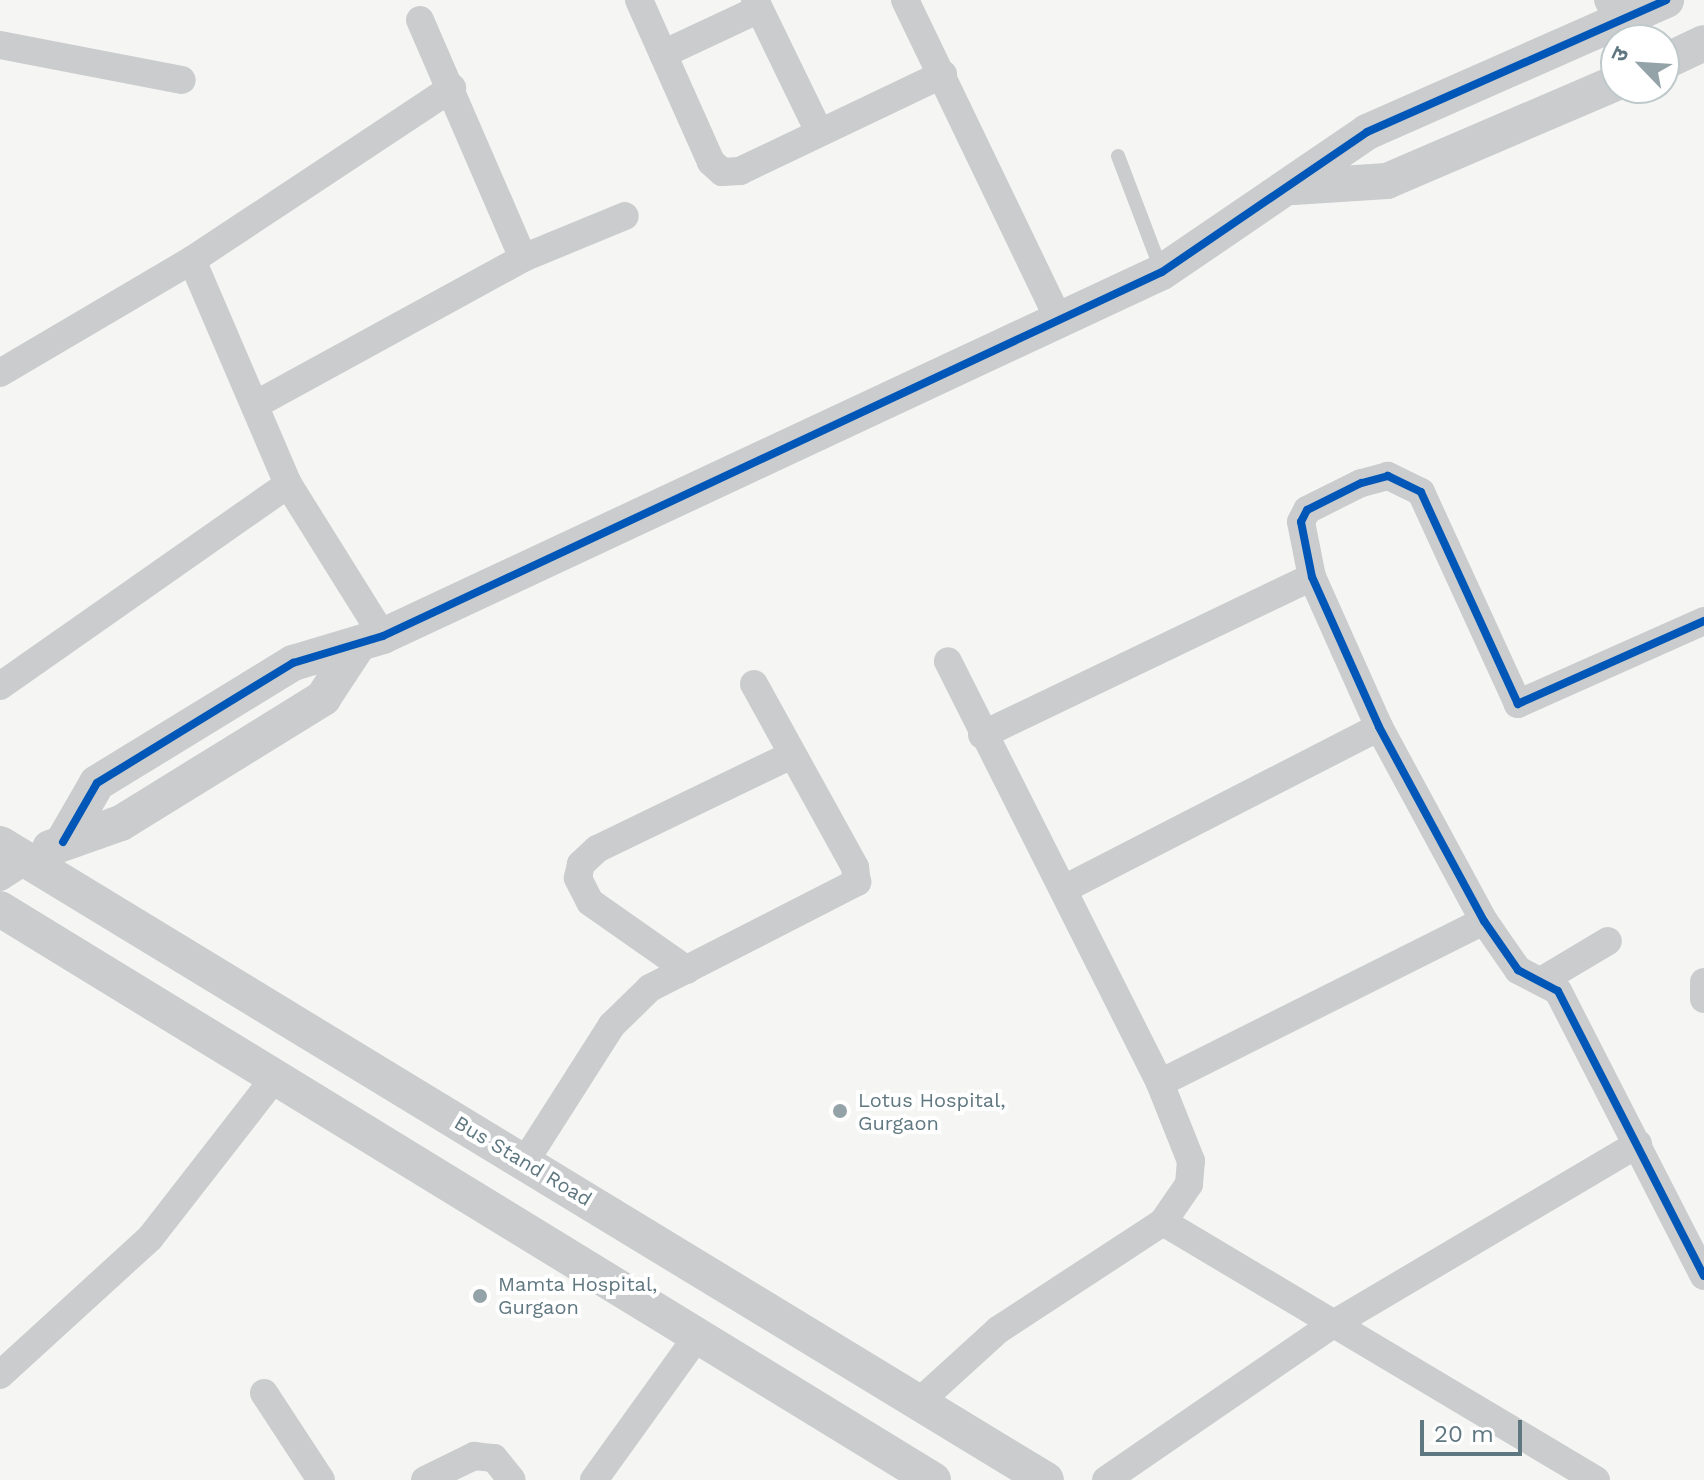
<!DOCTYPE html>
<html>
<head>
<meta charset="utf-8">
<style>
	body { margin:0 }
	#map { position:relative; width:1704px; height:1480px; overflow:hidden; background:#f5f5f3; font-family:"Work Sans","Noto Sans Devanagari",sans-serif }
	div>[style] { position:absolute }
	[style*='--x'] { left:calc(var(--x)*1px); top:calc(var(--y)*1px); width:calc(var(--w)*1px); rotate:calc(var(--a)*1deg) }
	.service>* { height:14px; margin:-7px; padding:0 7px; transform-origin:7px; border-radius:7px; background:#cacccd }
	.minor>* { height:28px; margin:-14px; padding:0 14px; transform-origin:14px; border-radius:14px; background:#cacccd }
	.tertiary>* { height:36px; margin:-18px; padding:0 18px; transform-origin:18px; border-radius:18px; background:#cacccd }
	.cycleway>* { height:8px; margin:-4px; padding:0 4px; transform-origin:4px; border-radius:4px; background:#0057b8 }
	.dots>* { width:22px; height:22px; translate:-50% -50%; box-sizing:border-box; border:4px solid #fff; border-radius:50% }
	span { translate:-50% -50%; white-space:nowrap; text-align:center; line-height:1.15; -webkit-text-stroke:8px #fff; paint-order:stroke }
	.poi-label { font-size:20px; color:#5f7780 }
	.left { translate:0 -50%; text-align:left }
	.street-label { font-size:20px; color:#5f7780 }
	.north { position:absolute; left:1600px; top:24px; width:80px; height:80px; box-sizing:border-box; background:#fff; border:2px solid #bfc9cc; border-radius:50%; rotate:295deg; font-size:22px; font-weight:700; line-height:32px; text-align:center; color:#5f7780 }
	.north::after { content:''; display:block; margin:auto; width:28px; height:36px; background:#94a3a8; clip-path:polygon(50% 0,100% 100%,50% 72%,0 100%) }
	.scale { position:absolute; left:1420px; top:1420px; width:102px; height:36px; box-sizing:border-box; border:4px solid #5f7780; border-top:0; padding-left:10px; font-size:24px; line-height:28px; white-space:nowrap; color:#5f7780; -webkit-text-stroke:6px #fff; paint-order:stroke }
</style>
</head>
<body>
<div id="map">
	<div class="service">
		<i style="--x:1118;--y:156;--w:124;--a:69.2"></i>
	</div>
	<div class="minor">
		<i style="--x:639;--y:0;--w:177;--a:66"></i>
		<i style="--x:711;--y:162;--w:15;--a:42"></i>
		<i style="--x:722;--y:172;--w:18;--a:-3"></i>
		<i style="--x:740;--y:171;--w:225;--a:-25.5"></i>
		<i style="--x:755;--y:0;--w:147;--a:64.1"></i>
		<i style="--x:905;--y:0;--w:355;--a:64.3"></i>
		<i style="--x:1608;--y:0;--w:45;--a:62.3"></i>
		<i style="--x:420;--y:20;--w:259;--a:66.6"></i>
		<i style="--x:0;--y:45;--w:185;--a:10.9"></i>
		<i style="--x:663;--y:54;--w:106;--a:-25.1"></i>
		<i style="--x:192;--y:260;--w:244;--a:66.8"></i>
		<i style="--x:288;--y:484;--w:179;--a:58"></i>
		<i style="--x:0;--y:373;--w:223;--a:-30.5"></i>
		<i style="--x:192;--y:260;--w:312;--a:-33.5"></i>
		<i style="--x:255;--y:405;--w:306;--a:-28.7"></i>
		<i style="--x:523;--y:258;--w:110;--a:-22.4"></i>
		<i style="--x:1704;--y:621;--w:204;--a:156"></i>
		<i style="--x:1518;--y:704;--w:233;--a:-114.6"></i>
		<i style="--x:1421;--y:492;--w:37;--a:-154"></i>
		<i style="--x:1388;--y:476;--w:28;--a:165"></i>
		<i style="--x:1361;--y:483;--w:60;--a:153.4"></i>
		<i style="--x:1307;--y:510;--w:13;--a:117"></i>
		<i style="--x:1301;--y:522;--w:56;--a:78.7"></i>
		<i style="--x:1312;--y:577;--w:164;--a:65.9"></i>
		<i style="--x:1379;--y:727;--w:221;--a:61.6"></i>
		<i style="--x:1484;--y:921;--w:60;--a:55.2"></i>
		<i style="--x:1518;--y:970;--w:45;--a:27.7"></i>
		<i style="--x:1558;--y:991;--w:320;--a:62.9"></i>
		<i style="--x:0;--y:686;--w:352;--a:-35"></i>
		<i style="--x:982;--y:735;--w:366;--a:-25.6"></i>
		<i style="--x:0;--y:877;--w:31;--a:-33"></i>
		<i style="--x:1064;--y:889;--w:354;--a:-27.2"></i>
		<i style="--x:687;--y:970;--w:118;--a:-145"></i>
		<i style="--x:590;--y:902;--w:27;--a:-117"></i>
		<i style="--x:578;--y:878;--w:14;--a:-78"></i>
		<i style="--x:581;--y:864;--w:22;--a:-43"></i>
		<i style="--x:597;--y:849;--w:213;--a:-25.8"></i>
		<i style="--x:1546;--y:978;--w:72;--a:-30.8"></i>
		<i style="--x:1704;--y:982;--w:17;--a:90"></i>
		<i style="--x:1160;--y:1083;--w:362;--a:-26.6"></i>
		<i style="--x:524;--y:1163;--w:164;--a:-57.5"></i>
		<i style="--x:612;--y:1025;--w:53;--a:-44.2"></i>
		<i style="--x:650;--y:988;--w:233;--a:-27.1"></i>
		<i style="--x:857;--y:882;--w:15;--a:-98"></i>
		<i style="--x:855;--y:867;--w:209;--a:-118.9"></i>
		<i style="--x:1163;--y:1222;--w:504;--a:30.79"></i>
		<i style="--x:0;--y:1375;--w:203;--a:-42.4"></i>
		<i style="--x:150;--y:1238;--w:200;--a:-52.1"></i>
		<i style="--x:264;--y:1393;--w:104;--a:56.8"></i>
		<i style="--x:919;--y:1402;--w:107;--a:-42.3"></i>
		<i style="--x:998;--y:1330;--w:197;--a:-33.2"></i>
		<i style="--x:1163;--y:1222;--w:46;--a:-55.6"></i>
		<i style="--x:1189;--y:1184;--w:23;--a:-85"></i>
		<i style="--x:1191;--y:1161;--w:84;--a:-111.7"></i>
		<i style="--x:1160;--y:1083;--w:472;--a:-116.7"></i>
		<i style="--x:425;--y:1480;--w:55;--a:-26.1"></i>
		<i style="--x:474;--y:1456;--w:20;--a:6"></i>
		<i style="--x:494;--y:1458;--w:28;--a:51"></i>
		<i style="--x:594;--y:1480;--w:180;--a:-54.3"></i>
		<i style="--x:1106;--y:1480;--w:272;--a:-34.5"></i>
		<i style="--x:1330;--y:1326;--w:358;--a:-30.6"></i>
	</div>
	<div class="tertiary">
		<i style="--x:1664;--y:62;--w:44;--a:-25.4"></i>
		<i style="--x:1294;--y:187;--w:93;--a:-3.7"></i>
		<i style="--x:1387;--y:181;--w:249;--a:-23.2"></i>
		<i style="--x:63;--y:842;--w:68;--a:-60"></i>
		<i style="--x:97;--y:783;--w:230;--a:-31.5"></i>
		<i style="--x:293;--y:663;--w:94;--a:-16.7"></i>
		<i style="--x:383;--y:636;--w:860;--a:-25.05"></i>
		<i style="--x:1162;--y:272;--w:248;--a:-34.3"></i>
		<i style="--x:1367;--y:132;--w:327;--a:-23.8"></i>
		<i style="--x:0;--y:844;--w:1224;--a:31.3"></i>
		<i style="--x:50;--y:848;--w:75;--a:-19.4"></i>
		<i style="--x:121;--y:823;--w:238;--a:-31.7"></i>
		<i style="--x:323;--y:698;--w:60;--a:-56.6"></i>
		<i style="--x:0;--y:909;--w:1094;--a:31.47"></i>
	</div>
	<div class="cycleway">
		<i style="--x:1704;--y:621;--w:204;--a:156"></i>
		<i style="--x:1518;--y:704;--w:233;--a:-114.6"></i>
		<i style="--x:1421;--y:492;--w:37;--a:-154"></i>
		<i style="--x:1388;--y:476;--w:28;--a:165"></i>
		<i style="--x:1361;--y:483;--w:60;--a:153.4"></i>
		<i style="--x:1307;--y:510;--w:13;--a:117"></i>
		<i style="--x:1301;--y:522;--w:56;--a:78.7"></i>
		<i style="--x:1312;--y:577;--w:164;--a:65.9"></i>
		<i style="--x:1379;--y:727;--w:221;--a:61.6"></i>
		<i style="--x:1484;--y:921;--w:60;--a:55.2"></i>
		<i style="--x:1518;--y:970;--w:45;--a:27.7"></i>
		<i style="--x:1558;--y:991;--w:320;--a:62.9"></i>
		<i style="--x:63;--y:842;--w:68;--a:-60"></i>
		<i style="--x:97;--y:783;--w:230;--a:-31.5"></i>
		<i style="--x:293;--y:663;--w:94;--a:-16.7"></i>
		<i style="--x:383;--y:636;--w:860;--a:-25.05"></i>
		<i style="--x:1162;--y:272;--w:248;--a:-34.3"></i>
		<i style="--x:1367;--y:132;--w:327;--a:-23.8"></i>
	</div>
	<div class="dots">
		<i style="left:840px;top:1111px;background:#94a3a8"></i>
		<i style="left:480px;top:1296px;background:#94a3a8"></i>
	</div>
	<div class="poi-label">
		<span class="left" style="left:858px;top:1112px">Lotus Hospital,<br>Gurgaon</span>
		<span class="left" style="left:498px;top:1296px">Mamta Hospital,<br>Gurgaon</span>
	</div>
	<div class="street-label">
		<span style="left:523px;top:1161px;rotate:31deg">Bus Stand Road</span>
	</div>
	<div class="north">उ</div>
	<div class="scale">20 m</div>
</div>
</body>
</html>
